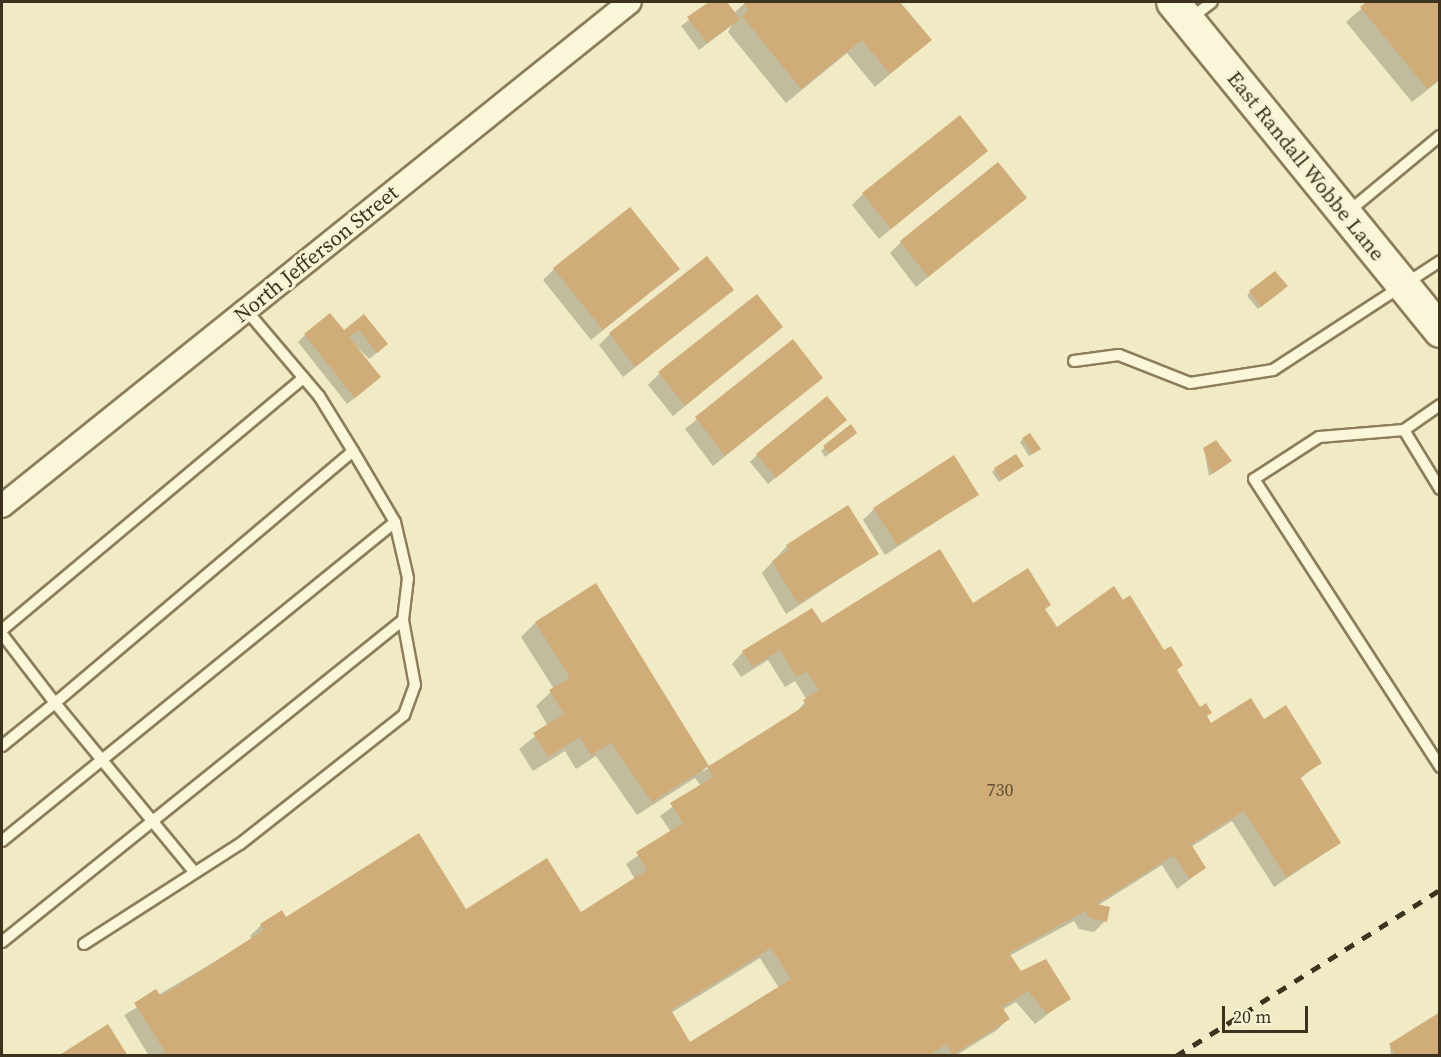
<!DOCTYPE html>
<html>
<head>
<meta charset="utf-8">
<style>
	body { margin:0 }
	#map { position:relative; width:1441px; height:1057px; overflow:hidden; background:#f0ebc5; font-family:"Source Serif 4",serif }
	div>[style] { position:absolute }
	[style*='--x'] { left:calc(var(--x)*1px); top:calc(var(--y)*1px); width:calc(var(--w)*1px); rotate:calc(var(--a)*1deg) }
	.shadow>* { inset:0; background:#0003 }
	.building>* { inset:0; background:#d0ac79 }
	.roads { filter:drop-shadow(2px 0 #8d7d5a) drop-shadow(-2px 0 #8d7d5a) drop-shadow(0 2px #8d7d5a) drop-shadow(0 -2px #8d7d5a) }
	.lane>* { height:10px; margin:-5px; padding:0 5px; transform-origin:5px; border-radius:5px; background:#faf6d9 }
	.street>* { height:22px; margin:-11px; padding:0 11px; transform-origin:11px; border-radius:11px; background:#faf6d9 }
	.secondary>* { height:32px; margin:-16px; padding:0 16px; transform-origin:16px; border-radius:16px; background:#faf6d9 }
	.rail>* { height:4.5px; margin-top:-2.25px; transform-origin:0; background:repeating-linear-gradient(90deg,#3c321e 0 10px,transparent 0 20px) }
	span { translate:-50% -50%; white-space:nowrap; text-align:center; line-height:1.15; -webkit-text-stroke:6px #f7f3d5; paint-order:stroke }
	.number-label { font-size:18px; color:#615035 }
	.number-label span { -webkit-text-stroke-width:0 }
	.street-label { font-size:21px; color:#3c321e }
	.frame { position:absolute; inset:0; border:3px solid #3c321e; pointer-events:none }
	.scale { position:absolute; left:1222px; top:1006px; width:86px; height:27px; box-sizing:border-box; border:3px solid #3c321e; border-top:0; padding-left:8px; font-size:18px; line-height:21px; white-space:nowrap; color:#3c321e; -webkit-text-stroke:4px #f7f3d5; paint-order:stroke }
</style>
</head>
<body>
<div id="map">
	<div class="shadow">
		<i style="clip-path:polygon(712px 2px,725px 2px,734px 13px,746px 2px,898px 2px,930px 40px,875px 87px,847px 53px,786px 103px,728px 32px,732px 25px,699px 50px,681px 26px)"></i>
		<i style="clip-path:polygon(1369px 2px,1440px 2px,1440px 80px,1412px 102px,1346px 22px)"></i>
		<i style="clip-path:polygon(986px 150px,879px 239px,852px 205px,863px 194px)"></i>
		<i style="clip-path:polygon(1025px 198px,916px 287px,890px 253px,901px 242px)"></i>
		<i style="clip-path:polygon(554px 269px,678px 269px,591px 340px,543px 280px)"></i>
		<i style="clip-path:polygon(732px 290px,623px 377px,599px 345px,610px 334px)"></i>
		<i style="clip-path:polygon(1283px 290px,1258px 309px,1247px 296px,1250px 292px)"></i>
		<i style="clip-path:polygon(364px 316px,379px 351px,369px 359px,348px 338px,372px 384px,347px 404px,298px 342px,305px 335px,344px 332px)"></i>
		<i style="clip-path:polygon(781px 327px,673px 416px,648px 385px,659px 374px)"></i>
		<i style="clip-path:polygon(793px 341px,821px 378px,713px 466px,685px 429px)"></i>
		<i style="clip-path:polygon(838px 427px,768px 484px,750px 462px,757px 455px)"></i>
		<i style="clip-path:polygon(850px 427px,852px 436px,825px 457px,821px 451px)"></i>
		<i style="clip-path:polygon(1023px 439px,1036px 452px,1029px 456px,1020px 442px)"></i>
		<i style="clip-path:polygon(1204px 449px,1227px 464px,1209px 476px)"></i>
		<i style="clip-path:polygon(1022px 466px,999px 482px,992px 472px,995px 469px)"></i>
		<i style="clip-path:polygon(977px 495px,885px 555px,863px 520px,874px 509px)"></i>
		<i style="clip-path:polygon(848px 507px,877px 554px,786px 614px,762px 573px,787px 546px)"></i>
		<i style="clip-path:polygon(evenodd,973px 605px,1044px 610px,1056px 629px,1176px 671px,1210px 725px,1263px 721px,1320px 762px,1300px 779px,1340px 843px,1274px 887px,1232px 821px,1191px 847px,1205px 868px,1177px 889px,1162px 865px,1097px 906px,1105px 921px,1094px 932px,1079px 929px,1074px 921px,1009px 956px,1020px 973px,1069px 998px,1035px 1024px,1016px 1002px,1002px 1010px,1008px 1019px,997px 1030px,955px 1056px,149px 1056px,124px 1015px,252px 940px,250px 936px,261px 925px,286px 919px,466px 911px,581px 914px,635px 879px,626px 864px,671px 832px,660px 816px,701px 786px,695px 778px,637px 815px,596px 756px,576px 769px,565px 751px,533px 771px,519px 749px,548px 726px,536px 706px,554px 689px,521px 637px,535px 623px,707px 766px,702px 772px,794px 715px,807px 700px,795px 681px,785px 687px,768px 660px,741px 677px,732px 664px,743px 652px,822px 625px,973px 605px,760px 958px,779px 988px,690px 1044px,671px 1013px,760px 958px)"></i>
		<i style="clip-path:polygon(1390px 1045px,1440px 1056px,1391px 1056px)"></i>
	</div>
	<div class="building">
		<i style="clip-path:polygon(709px 2px,727px 2px,740px 19px,707px 43px,687px 17px)"></i>
		<i style="clip-path:polygon(744px 2px,900px 2px,932px 40px,890px 74px,862px 40px,801px 89px,742px 16px,748px 11px)"></i>
		<i style="clip-path:polygon(1366px 2px,1440px 2px,1440px 79px,1427px 89px,1360px 7px)"></i>
		<i style="clip-path:polygon(960px 115px,988px 151px,891px 229px,862px 193px)"></i>
		<i style="clip-path:polygon(998px 162px,1027px 198px,928px 277px,900px 241px)"></i>
		<i style="clip-path:polygon(630px 207px,680px 269px,603px 330px,553px 268px)"></i>
		<i style="clip-path:polygon(707px 256px,734px 290px,635px 367px,609px 333px)"></i>
		<i style="clip-path:polygon(1275px 271px,1288px 286px,1261px 307px,1249px 291px)"></i>
		<i style="clip-path:polygon(757px 294px,783px 327px,685px 406px,658px 372px)"></i>
		<i style="clip-path:polygon(330px 313px,344px 330px,364px 314px,388px 344px,377px 353px,359px 330px,349px 337px,381px 377px,355px 398px,304px 334px)"></i>
		<i style="clip-path:polygon(793px 339px,823px 378px,725px 456px,695px 417px)"></i>
		<i style="clip-path:polygon(827px 396px,847px 420px,776px 478px,756px 454px)"></i>
		<i style="clip-path:polygon(851px 424px,857px 433px,829px 454px,823px 446px)"></i>
		<i style="clip-path:polygon(1030px 433px,1041px 449px,1033px 454px,1022px 438px)"></i>
		<i style="clip-path:polygon(1216px 440px,1232px 461px,1212px 474px,1203px 448px)"></i>
		<i style="clip-path:polygon(1016px 454px,1024px 466px,1002px 480px,994px 468px)"></i>
		<i style="clip-path:polygon(954px 455px,979px 495px,897px 545px,873px 508px)"></i>
		<i style="clip-path:polygon(848px 505px,879px 554px,798px 604px,772px 561px,789px 550px,786px 545px)"></i>
		<i style="clip-path:polygon(evenodd,940px 549px,973px 603px,1028px 568px,1051px 605px,1045px 609px,1057px 627px,1114px 586px,1123px 600px,1130px 595px,1164px 650px,1171px 646px,1183px 665px,1177px 670px,1200px 707px,1206px 703px,1212px 713px,1207px 716px,1211px 723px,1251px 698px,1264px 719px,1286px 705px,1322px 763px,1300px 777px,1341px 843px,1286px 877px,1244px 811px,1191px 844px,1206px 868px,1189px 879px,1174px 855px,1096px 904px,1110px 907px,1107px 922px,1090px 918px,1085px 911px,1009px 953px,1021px 971px,1046px 959px,1071px 999px,1047px 1014px,1028px 991px,1002px 1007px,1010px 1019px,953px 1055px,946px 1044px,928px 1056px,162px 1056px,166px 1053px,134px 1003px,156px 989px,161px 996px,264px 930px,260px 924px,282px 910px,286px 917px,419px 833px,466px 909px,547px 858px,581px 912px,647px 870px,636px 852px,683px 823px,670px 803px,713px 777px,707px 767px,652px 802px,611px 743px,591px 755px,580px 737px,548px 757px,533px 733px,564px 714px,549px 690px,570px 678px,535px 622px,596px 583px,709px 766px,806px 705px,803px 700px,819px 690px,806px 671px,797px 677px,780px 650px,752px 667px,742px 651px,812px 608px,822px 623px,940px 549px,771px 948px,791px 979px,690px 1042px,671px 1010px,771px 948px)"></i>
		<i style="clip-path:polygon(1440px 1012px,1440px 1056px,1396px 1056px,1389px 1044px)"></i>
		<i style="clip-path:polygon(108px 1024px,128px 1056px,58px 1056px)"></i>
	</div>
	<div class="roads">
		<div class="lane">
			<i style="--x:1191;--y:18;--w:26;--a:-37"></i>
			<i style="--x:1348;--y:212;--w:119;--a:-39.6"></i>
			<i style="--x:1074;--y:361;--w:45;--a:-7.6"></i>
			<i style="--x:1119;--y:355;--w:76;--a:21.5"></i>
			<i style="--x:1190;--y:383;--w:84;--a:-8.9"></i>
			<i style="--x:1273;--y:370;--w:199;--a:-33.1"></i>
			<i style="--x:1440;--y:405;--w:44;--a:145.2"></i>
			<i style="--x:1404;--y:430;--w:85;--a:175.3"></i>
			<i style="--x:1319;--y:437;--w:77;--a:147.1"></i>
			<i style="--x:1254;--y:479;--w:343;--a:57.1"></i>
			<i style="--x:1404;--y:430;--w:69;--a:58.6"></i>
			<i style="--x:2;--y:630;--w:393;--a:-39.9"></i>
			<i style="--x:2;--y:634;--w:87;--a:52.5"></i>
			<i style="--x:55;--y:703;--w:390;--a:-40.2"></i>
			<i style="--x:353;--y:451;--w:65;--a:-121.7"></i>
			<i style="--x:319;--y:396;--w:113;--a:-130.3"></i>
			<i style="--x:2;--y:746;--w:68;--a:-39.1"></i>
			<i style="--x:55;--y:703;--w:220;--a:50.5"></i>
			<i style="--x:2;--y:841;--w:506;--a:-39.07"></i>
			<i style="--x:2;--y:942;--w:514;--a:-38.76"></i>
			<i style="--x:84;--y:944;--w:185;--a:-32.7"></i>
			<i style="--x:240;--y:844;--w:209;--a:-38.2"></i>
			<i style="--x:404;--y:715;--w:32;--a:-70"></i>
			<i style="--x:415;--y:685;--w:66;--a:-100.5"></i>
			<i style="--x:403;--y:620;--w:42;--a:-83.2"></i>
			<i style="--x:408;--y:578;--w:57;--a:-103.1"></i>
			<i style="--x:395;--y:522;--w:82;--a:-120.6"></i>
		</div>
		<div class="street">
			<i style="--x:2;--y:506;--w:805;--a:-38.75"></i>
		</div>
		<div class="secondary">
			<i style="--x:1173;--y:2;--w:424;--a:50.9"></i>
		</div>
	</div>
	<div class="rail">
		<i style="--x:1176;--y:1056;--w:312;--a:-32.2"></i>
	</div>
	<div class="number-label">
		<span style="left:1000px;top:790px">730</span>
	</div>
	<div class="street-label">
		<span style="left:1306px;top:166px;rotate:51deg">East Randall Wobbe Lane</span>
		<span style="left:316px;top:254px;rotate:-39deg">North Jefferson Street</span>
	</div>
	<div class="frame"></div>
	<div class="scale">20 m</div>
</div>
</body>
</html>
